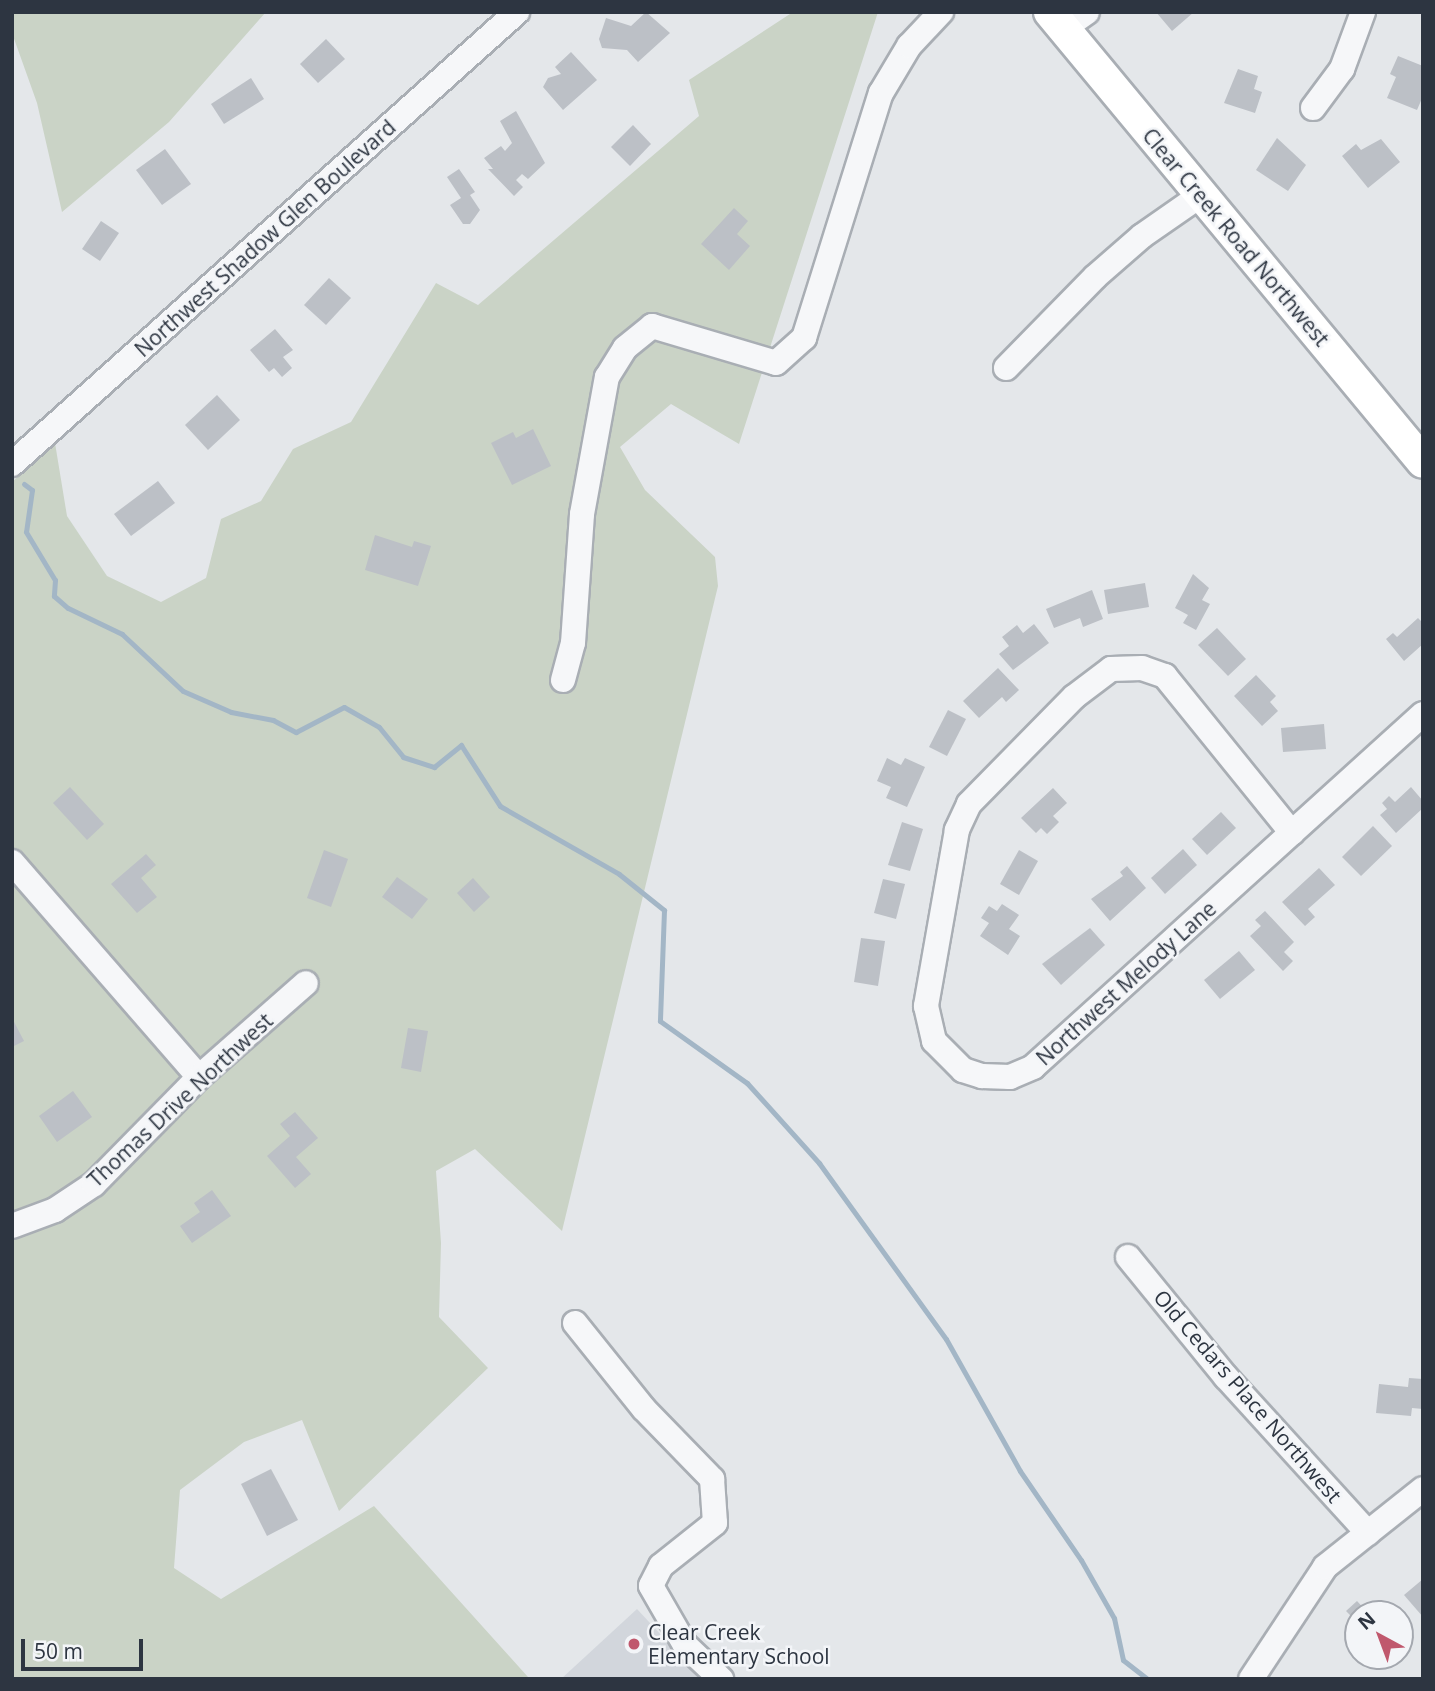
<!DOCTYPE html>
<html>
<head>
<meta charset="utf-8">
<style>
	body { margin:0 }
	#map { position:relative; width:1435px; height:1691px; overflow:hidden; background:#e4e7ea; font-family:"Open Sans",sans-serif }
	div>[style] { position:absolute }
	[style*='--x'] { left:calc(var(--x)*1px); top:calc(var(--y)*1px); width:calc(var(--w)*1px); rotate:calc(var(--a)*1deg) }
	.built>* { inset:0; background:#d2d6dc }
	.green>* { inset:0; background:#cad3c6 }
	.stream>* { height:5px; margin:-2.5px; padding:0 2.5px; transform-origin:2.5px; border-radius:2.5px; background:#a3b6c6 }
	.building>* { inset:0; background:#bcc0c6 }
	.roads { filter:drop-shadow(2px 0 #a9aeb4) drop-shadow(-2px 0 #a9aeb4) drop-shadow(0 2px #a9aeb4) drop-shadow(0 -2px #a9aeb4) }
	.minor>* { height:24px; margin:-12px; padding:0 12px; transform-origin:12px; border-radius:12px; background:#f6f7f9 }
	.major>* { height:32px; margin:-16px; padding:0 16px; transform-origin:16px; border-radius:16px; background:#fff }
	.dots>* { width:19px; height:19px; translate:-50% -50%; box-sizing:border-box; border:4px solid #f3f5f8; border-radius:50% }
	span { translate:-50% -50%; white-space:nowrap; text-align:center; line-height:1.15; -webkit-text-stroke:5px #f3f5f8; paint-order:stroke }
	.street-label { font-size:21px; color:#2d3541 }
	.poi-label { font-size:21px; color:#2d3541 }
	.left { translate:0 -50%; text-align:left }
	.frame { position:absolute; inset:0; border:14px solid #2d3541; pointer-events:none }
	.north { position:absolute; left:1344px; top:1600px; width:70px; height:70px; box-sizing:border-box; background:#f3f5f8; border:2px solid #a4a8af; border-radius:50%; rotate:319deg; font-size:19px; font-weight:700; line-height:28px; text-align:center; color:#2d3541 }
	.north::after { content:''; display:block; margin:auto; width:24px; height:32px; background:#c0586d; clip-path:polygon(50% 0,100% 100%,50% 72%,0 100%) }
	.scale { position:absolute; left:21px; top:1639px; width:122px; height:32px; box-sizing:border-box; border:4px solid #2d3541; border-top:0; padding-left:9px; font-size:21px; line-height:24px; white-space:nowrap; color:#2d3541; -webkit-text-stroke:5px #f3f5f8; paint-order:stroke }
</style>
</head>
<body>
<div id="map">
	<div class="built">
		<i style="clip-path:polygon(637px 1609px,702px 1679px,561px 1679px)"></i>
	</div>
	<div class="green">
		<i style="clip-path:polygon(12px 12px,266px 12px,169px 122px,62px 212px,37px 103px,12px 33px)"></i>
		<i style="clip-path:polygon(793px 12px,878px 12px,739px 444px,671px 404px,620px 447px,645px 490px,715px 557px,718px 586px,562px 1231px,475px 1149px,436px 1171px,441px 1243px,439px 1317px,488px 1368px,339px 1511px,302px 1420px,244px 1442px,180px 1490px,174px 1568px,221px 1599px,374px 1506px,528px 1677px,12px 1679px,12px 482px,55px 443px,67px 516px,107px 576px,161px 602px,206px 578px,221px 519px,261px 501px,293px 449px,351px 422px,436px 283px,478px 305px,699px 116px,689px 80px)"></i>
	</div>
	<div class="stream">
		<i style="--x:24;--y:484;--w:10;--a:37"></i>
		<i style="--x:32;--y:490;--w:42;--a:98.1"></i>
		<i style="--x:26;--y:532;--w:56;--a:58.9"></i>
		<i style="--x:55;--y:580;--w:16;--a:94"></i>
		<i style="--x:54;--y:596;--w:18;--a:41"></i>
		<i style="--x:68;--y:608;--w:60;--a:25.7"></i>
		<i style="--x:122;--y:634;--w:83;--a:43.1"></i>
		<i style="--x:183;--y:691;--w:52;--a:23.6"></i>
		<i style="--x:231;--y:712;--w:43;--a:10.8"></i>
		<i style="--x:273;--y:720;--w:26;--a:28"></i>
		<i style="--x:296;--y:732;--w:54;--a:-27.5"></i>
		<i style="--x:344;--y:707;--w:40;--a:29.7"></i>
		<i style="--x:379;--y:727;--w:38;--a:51"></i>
		<i style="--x:403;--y:757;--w:33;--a:18"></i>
		<i style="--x:434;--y:767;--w:35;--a:-39"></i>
		<i style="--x:461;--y:745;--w:72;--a:57.4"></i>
		<i style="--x:500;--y:806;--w:137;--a:29.7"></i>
		<i style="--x:619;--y:874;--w:58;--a:38.7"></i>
		<i style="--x:664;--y:910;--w:111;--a:92.1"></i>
		<i style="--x:660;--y:1021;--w:107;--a:35.5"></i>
		<i style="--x:747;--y:1083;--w:108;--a:48"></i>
		<i style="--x:819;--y:1163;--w:217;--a:54.2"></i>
		<i style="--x:946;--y:1339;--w:151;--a:60.7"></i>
		<i style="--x:1020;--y:1471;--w:108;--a:55.6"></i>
		<i style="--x:1081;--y:1560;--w:67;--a:60.4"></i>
		<i style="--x:1114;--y:1618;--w:43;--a:77.9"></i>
		<i style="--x:1123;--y:1660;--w:31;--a:38"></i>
	</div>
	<div class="building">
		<i style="clip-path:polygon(646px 12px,670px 33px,638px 62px,627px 50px,602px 48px,599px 39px,606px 18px,631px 26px)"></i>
		<i style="clip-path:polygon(1156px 12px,1194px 12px,1172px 31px)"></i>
		<i style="clip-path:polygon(326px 39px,345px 59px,318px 83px,300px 64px)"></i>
		<i style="clip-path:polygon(571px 52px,597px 80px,563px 110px,543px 87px,548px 78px,561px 74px,555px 67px)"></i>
		<i style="clip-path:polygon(1398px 56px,1423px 66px,1423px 96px,1417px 110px,1387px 98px,1396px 77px,1390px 74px)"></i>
		<i style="clip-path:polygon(1238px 69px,1258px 76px,1254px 89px,1262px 92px,1255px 113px,1224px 103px)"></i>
		<i style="clip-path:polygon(251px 78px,264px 99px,224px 124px,211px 104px)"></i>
		<i style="clip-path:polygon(516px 111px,545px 163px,528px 179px,522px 174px,516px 180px,523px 187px,514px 196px,488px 169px,493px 169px,484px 158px,501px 146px,505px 151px,512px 143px,500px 121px)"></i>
		<i style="clip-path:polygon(633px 125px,651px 144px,630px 166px,611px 147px)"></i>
		<i style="clip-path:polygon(1277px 138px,1306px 165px,1288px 191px,1256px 170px)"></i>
		<i style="clip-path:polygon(1381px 139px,1400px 162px,1368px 188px,1342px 156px,1356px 144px,1361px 150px)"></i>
		<i style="clip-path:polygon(165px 149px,191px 184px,162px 205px,136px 170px)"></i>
		<i style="clip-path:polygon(459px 169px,475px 192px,470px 195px,480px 210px,470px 224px,463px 224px,450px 205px,461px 198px,447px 177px)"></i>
		<i style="clip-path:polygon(734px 208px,748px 221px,737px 234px,750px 246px,729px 270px,701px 244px)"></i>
		<i style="clip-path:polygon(101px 221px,119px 233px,100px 261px,82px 249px)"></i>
		<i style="clip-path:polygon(329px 278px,351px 298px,326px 325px,304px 305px)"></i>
		<i style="clip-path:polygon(275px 329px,293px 350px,283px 357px,292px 368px,282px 377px,274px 368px,269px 372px,250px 350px)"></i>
		<i style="clip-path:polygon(217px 395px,240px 420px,208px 450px,185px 425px)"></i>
		<i style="clip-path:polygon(533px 429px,551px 466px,512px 485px,491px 443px,513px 432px,516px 438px)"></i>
		<i style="clip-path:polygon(158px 481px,175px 503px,131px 536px,114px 514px)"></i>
		<i style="clip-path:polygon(375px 535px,412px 547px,414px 541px,431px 546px,418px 586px,365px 570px)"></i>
		<i style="clip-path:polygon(1193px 574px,1209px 588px,1202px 600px,1210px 604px,1196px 630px,1183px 623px,1188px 615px,1175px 608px)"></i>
		<i style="clip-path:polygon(1145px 583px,1149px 607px,1108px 614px,1104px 590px)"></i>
		<i style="clip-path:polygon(1092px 590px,1103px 619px,1083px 627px,1080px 618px,1054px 628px,1046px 609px)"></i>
		<i style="clip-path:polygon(1418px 618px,1423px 623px,1423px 644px,1404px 661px,1386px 639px,1393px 633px,1397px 637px)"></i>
		<i style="clip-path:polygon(1034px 624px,1049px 643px,1013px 670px,999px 654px,1009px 646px,1002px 637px,1017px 625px,1023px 633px)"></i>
		<i style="clip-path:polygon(1217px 628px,1246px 659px,1228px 676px,1198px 645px)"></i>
		<i style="clip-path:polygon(998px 668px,1019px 690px,1006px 702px,1002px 697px,979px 718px,963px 701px)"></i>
		<i style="clip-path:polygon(1256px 675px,1276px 696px,1270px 702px,1278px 711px,1262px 726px,1234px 696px)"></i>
		<i style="clip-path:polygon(948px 710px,966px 719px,947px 756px,929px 747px)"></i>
		<i style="clip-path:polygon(1324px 724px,1326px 749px,1283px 752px,1281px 728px)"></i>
		<i style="clip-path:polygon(887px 758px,901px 765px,905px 758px,925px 767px,907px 807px,886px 798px,891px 787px,877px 781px)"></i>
		<i style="clip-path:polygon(70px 787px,104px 824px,87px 840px,53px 803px)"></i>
		<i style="clip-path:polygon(1411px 787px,1423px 801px,1423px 808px,1396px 833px,1380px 815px,1387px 809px,1382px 803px,1389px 796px,1395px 802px)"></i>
		<i style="clip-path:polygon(1053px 788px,1067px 803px,1053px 816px,1059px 822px,1047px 834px,1041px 828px,1036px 833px,1021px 818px)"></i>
		<i style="clip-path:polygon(1221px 812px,1236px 828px,1207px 855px,1192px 839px)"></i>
		<i style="clip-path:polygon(902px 822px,923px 829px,910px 871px,888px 865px)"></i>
		<i style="clip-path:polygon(1373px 826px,1392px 846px,1361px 876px,1342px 857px)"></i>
		<i style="clip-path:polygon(1183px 849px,1197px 865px,1165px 894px,1151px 878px)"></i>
		<i style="clip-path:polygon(324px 850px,348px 859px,331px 907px,307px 898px)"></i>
		<i style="clip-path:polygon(1019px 850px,1038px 861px,1019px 895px,1000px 884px)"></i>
		<i style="clip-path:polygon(146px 854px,156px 865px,141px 878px,157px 897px,137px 913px,111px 884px)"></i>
		<i style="clip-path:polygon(1127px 866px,1146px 888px,1110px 921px,1091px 899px,1123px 876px,1120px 872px)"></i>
		<i style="clip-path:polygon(1319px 868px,1335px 885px,1308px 909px,1315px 917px,1305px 926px,1282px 902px)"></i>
		<i style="clip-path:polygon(397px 877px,428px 899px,412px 919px,382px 897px)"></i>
		<i style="clip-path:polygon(473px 878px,490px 897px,474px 912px,457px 893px)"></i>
		<i style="clip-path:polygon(883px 879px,905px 884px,896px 919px,874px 913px)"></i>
		<i style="clip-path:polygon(1002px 904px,1019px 915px,1009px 929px,1020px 936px,1008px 955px,980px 936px,989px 923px,981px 918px,989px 906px,997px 911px)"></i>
		<i style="clip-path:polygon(1265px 911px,1294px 942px,1284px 952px,1293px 961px,1283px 971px,1250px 936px,1261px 926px,1255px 920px)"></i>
		<i style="clip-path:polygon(1090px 928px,1105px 945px,1061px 985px,1042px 964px)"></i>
		<i style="clip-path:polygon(861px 938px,885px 941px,878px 986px,854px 982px)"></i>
		<i style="clip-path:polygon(1239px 951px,1255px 970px,1220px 999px,1204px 980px)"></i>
		<i style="clip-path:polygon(12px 1018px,24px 1041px,12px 1047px)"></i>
		<i style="clip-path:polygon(408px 1028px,428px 1031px,421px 1072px,401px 1068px)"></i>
		<i style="clip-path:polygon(73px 1091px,92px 1117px,57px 1142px,39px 1116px)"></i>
		<i style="clip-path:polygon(295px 1112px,318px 1138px,296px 1157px,311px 1174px,295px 1188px,267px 1156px,290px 1136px,280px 1124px)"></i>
		<i style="clip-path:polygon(212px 1190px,231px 1216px,192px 1243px,180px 1226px,200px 1212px,194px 1203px)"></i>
		<i style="clip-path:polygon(1409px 1378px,1423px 1379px,1423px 1409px,1412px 1408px,1411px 1416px,1376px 1413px,1379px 1384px,1408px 1387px)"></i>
		<i style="clip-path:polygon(271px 1469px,298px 1520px,267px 1536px,241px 1484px)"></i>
		<i style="clip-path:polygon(1423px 1579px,1423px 1617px,1404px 1595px)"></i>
		<i style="clip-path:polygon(1357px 1601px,1369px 1614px,1358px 1614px,1358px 1623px,1346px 1611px)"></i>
	</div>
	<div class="roads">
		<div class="minor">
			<i style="--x:1063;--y:29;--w:29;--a:-35"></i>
			<i style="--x:1313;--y:108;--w:49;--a:-53.4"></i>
			<i style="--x:1342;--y:69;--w:61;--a:-69.8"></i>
			<i style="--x:1006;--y:368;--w:127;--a:-45.6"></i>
			<i style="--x:1095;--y:277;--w:62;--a:-41.1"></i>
			<i style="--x:1142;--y:236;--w:72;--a:-34.8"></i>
			<i style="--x:12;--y:464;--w:678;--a:-41.83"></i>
			<i style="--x:563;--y:680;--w:38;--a:-75"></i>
			<i style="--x:573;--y:643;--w:129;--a:-86"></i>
			<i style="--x:582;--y:514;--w:139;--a:-79.7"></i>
			<i style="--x:607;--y:377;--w:34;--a:-58"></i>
			<i style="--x:625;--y:348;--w:35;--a:-39"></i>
			<i style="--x:652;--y:326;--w:129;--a:16.6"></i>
			<i style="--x:776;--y:363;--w:38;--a:-42"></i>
			<i style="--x:804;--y:338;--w:257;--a:-72.6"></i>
			<i style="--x:881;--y:93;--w:55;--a:-59.2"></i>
			<i style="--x:909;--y:46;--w:47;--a:-46.7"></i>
			<i style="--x:1292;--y:833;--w:202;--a:-129"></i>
			<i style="--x:1165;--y:676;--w:24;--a:-161"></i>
			<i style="--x:1142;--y:668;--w:31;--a:178"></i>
			<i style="--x:1111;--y:669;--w:46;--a:142.9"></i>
			<i style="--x:1074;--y:697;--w:150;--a:134.5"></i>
			<i style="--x:969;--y:804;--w:29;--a:115"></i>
			<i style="--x:957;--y:830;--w:179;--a:100"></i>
			<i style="--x:926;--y:1006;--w:36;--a:77"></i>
			<i style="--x:934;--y:1041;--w:41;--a:45"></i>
			<i style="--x:963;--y:1070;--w:20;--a:18"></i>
			<i style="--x:982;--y:1076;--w:28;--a:2"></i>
			<i style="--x:1010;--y:1077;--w:25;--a:-23"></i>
			<i style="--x:1033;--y:1067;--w:526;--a:-42.15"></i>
			<i style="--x:12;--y:862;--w:285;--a:49"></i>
			<i style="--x:12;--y:1226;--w:46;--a:-20.4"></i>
			<i style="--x:55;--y:1210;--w:47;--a:-33.7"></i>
			<i style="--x:94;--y:1184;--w:150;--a:-45.5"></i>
			<i style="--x:199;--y:1077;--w:142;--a:-41.3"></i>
			<i style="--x:1128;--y:1257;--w:155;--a:50.8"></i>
			<i style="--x:1226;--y:1377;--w:211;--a:47.7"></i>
			<i style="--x:575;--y:1323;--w:110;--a:51.3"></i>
			<i style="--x:644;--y:1409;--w:98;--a:45.8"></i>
			<i style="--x:712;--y:1479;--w:44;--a:86.1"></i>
			<i style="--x:715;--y:1523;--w:69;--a:141.5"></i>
			<i style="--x:661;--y:1566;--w:22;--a:117"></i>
			<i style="--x:651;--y:1586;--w:68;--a:60"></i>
			<i style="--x:685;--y:1645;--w:50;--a:43.4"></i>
			<i style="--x:1251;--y:1679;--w:134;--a:-56.5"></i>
			<i style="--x:1325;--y:1567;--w:125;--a:-38.5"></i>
		</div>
		<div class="major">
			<i style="--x:1050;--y:12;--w:584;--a:50.35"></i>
		</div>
	</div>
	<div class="dots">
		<i style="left:634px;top:1644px;background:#c0586d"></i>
	</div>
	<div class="street-label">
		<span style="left:1236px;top:237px;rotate:50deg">Clear Creek Road Northwest</span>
		<span style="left:265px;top:238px;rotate:-42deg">Northwest Shadow Glen Boulevard</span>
		<span style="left:1126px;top:983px;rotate:-42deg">Northwest Melody Lane</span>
		<span style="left:180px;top:1100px;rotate:-43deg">Thomas Drive Northwest</span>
		<span style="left:1248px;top:1396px;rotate:49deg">Old Cedars Place Northwest</span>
	</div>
	<div class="poi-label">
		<span class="left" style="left:648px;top:1644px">Clear Creek<br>Elementary School</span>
	</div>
	<div class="frame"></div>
	<div class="north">N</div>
	<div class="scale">50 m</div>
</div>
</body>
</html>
